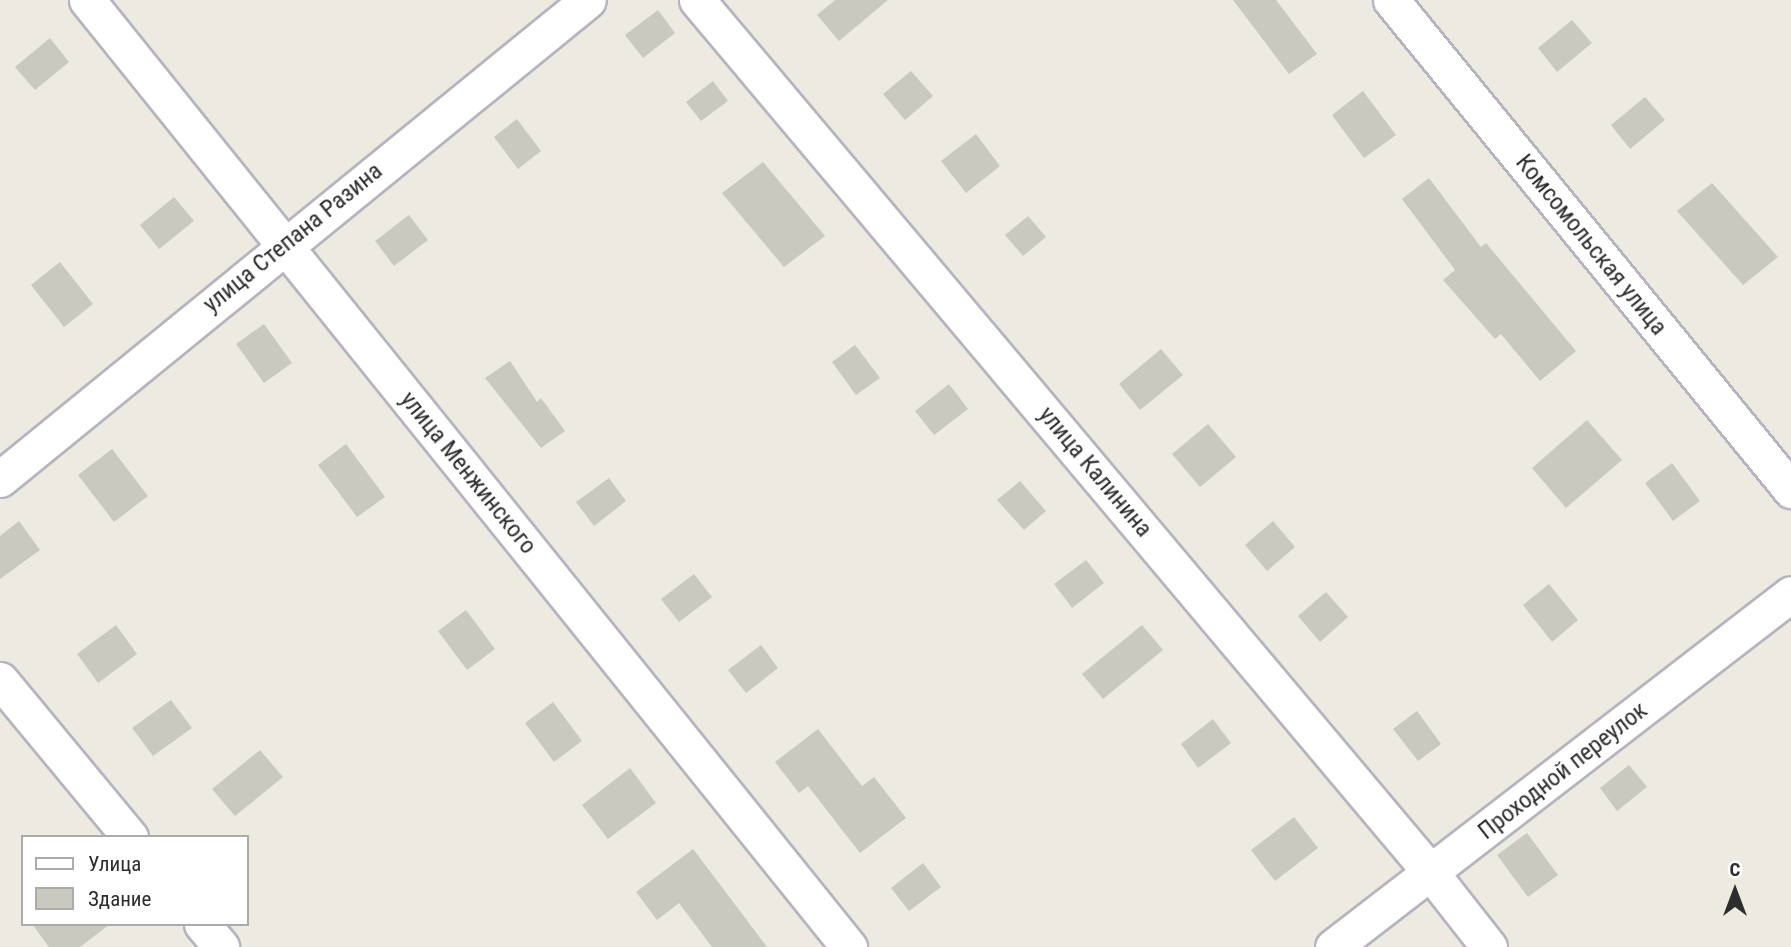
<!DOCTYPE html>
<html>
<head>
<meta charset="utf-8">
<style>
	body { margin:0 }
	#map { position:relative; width:1791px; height:947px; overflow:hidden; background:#edebe1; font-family:"Roboto Condensed",sans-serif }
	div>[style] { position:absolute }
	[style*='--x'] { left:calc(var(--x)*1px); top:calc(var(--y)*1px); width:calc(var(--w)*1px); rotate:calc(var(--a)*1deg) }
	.building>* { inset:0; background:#c9c9bf }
	.roads { filter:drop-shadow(2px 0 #b6b4bf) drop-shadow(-2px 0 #b6b4bf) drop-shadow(0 2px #b6b4bf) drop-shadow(0 -2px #b6b4bf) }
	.minor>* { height:35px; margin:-17.5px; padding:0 17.5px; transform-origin:17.5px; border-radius:17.5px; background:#fff }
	span { translate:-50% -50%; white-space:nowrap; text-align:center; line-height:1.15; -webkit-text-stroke:6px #fff; paint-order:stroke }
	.street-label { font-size:24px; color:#2d2d2d }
	.legend { position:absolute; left:21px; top:835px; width:228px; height:91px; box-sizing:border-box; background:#fff; border:2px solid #ababab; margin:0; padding:9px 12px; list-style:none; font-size:21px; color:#2d2d2d }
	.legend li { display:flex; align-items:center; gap:14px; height:35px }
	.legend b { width:35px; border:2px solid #ababab }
	.north { position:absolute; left:1700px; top:856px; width:70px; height:70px; -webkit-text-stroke:5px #fff; paint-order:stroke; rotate:0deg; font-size:19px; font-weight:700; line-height:28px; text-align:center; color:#2d2d2d }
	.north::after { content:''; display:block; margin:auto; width:24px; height:32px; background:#2d2d2d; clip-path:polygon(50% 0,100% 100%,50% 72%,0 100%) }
</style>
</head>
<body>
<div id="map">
	<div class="building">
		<i style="clip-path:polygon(835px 0,888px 0,839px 41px,817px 15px)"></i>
		<i style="clip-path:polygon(1233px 0,1276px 0,1317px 54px,1289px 74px)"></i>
		<i style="clip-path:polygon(658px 10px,675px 33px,643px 58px,625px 35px)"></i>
		<i style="clip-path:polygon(1572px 20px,1592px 43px,1557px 72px,1538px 48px)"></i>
		<i style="clip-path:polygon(50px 38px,69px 62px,35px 90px,15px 67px)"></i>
		<i style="clip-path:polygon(911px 71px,933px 96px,905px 120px,883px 94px)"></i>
		<i style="clip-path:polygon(713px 81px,728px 101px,701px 121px,686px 102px)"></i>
		<i style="clip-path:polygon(1363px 91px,1396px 135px,1364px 158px,1332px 115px)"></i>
		<i style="clip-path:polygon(1645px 97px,1665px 120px,1630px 149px,1611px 125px)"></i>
		<i style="clip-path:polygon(517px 119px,541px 151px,518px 169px,494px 137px)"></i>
		<i style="clip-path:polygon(976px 134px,1000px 166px,966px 193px,941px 161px)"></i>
		<i style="clip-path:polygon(763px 162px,825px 236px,784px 267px,722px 193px)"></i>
		<i style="clip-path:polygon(1429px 178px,1481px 247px,1486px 243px,1576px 351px,1540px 381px,1501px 334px,1495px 339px,1443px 280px,1455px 270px,1402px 199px)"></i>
		<i style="clip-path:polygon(1712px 183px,1778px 257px,1743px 285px,1677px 211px)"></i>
		<i style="clip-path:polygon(174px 197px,194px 221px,159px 249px,140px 225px)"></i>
		<i style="clip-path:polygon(409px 215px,428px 240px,394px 266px,375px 241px)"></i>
		<i style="clip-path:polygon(1028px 216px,1046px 237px,1023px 256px,1005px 235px)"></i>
		<i style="clip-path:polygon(60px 262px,93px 304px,64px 327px,31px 285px)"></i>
		<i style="clip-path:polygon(264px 324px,292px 363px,264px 383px,236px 344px)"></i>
		<i style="clip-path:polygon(855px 345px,880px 378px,856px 395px,832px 362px)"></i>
		<i style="clip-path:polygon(1161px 349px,1183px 375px,1140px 410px,1119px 384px)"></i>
		<i style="clip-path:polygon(510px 361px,537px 402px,541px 398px,565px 431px,541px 448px,485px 378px)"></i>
		<i style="clip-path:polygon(949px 384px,968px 409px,934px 435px,915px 411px)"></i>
		<i style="clip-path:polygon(1587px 420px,1622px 460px,1566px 508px,1532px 468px)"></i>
		<i style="clip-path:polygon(1208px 424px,1236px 457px,1200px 487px,1172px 454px)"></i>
		<i style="clip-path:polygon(346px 444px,385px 497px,357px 517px,318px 465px)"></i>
		<i style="clip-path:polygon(112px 449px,148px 496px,114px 522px,78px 475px)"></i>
		<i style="clip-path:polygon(1672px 463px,1700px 501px,1673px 521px,1645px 483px)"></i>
		<i style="clip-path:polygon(609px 478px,626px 501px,594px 526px,576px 502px)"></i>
		<i style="clip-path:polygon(1020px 481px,1046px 511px,1024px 530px,997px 500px)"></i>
		<i style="clip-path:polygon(19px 521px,40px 550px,0 579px,0 536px)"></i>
		<i style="clip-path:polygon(1273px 521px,1295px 547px,1267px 571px,1245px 545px)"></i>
		<i style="clip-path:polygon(1086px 560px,1104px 583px,1072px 608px,1054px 584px)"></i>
		<i style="clip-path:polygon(694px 574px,712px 597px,679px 622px,661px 599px)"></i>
		<i style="clip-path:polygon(1549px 584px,1578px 620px,1552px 642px,1523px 605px)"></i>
		<i style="clip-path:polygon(1326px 592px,1348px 617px,1320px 642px,1298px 616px)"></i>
		<i style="clip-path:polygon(466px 610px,495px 649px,467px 670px,438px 631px)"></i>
		<i style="clip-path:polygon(116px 625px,137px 654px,98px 683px,77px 654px)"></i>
		<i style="clip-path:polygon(1142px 625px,1163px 650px,1103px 699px,1082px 674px)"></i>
		<i style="clip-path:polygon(761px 645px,778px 668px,746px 693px,728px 670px)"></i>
		<i style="clip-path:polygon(171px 700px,192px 728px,153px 756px,132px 728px)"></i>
		<i style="clip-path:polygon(553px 702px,582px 741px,554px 762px,525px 723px)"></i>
		<i style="clip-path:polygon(1417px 711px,1441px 744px,1418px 761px,1393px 729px)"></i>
		<i style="clip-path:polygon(1213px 719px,1231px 743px,1198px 768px,1181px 744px)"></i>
		<i style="clip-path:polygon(818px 729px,862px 786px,874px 777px,906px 818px,860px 853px,808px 786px,799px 793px,775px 762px)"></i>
		<i style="clip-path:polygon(260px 750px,283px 777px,235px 816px,212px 789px)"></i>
		<i style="clip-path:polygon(1629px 765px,1647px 787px,1617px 811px,1600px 788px)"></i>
		<i style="clip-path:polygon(630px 768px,656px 803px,608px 839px,582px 805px)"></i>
		<i style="clip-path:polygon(1294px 817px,1318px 848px,1275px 881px,1251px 850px)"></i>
		<i style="clip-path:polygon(1527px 833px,1558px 875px,1528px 897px,1497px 855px)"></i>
		<i style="clip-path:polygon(693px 849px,746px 919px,767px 947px,712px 947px,679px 903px,657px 920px,636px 892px)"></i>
		<i style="clip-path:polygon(923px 863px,941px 887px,909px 911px,891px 888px)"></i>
		<i style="clip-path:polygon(32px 924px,110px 924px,80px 947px,49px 947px)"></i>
	</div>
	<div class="roads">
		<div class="minor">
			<i style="--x:87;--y:0;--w:1216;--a:51.18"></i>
			<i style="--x:697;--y:0;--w:1141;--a:49.94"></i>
			<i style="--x:1431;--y:873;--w:94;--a:51.9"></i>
			<i style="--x:1391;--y:0;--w:633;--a:50.77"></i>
			<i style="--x:0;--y:479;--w:758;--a:-39.17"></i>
			<i style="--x:0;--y:680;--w:204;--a:50.4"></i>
			<i style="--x:202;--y:924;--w:30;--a:50"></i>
			<i style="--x:1333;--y:947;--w:578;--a:-37.62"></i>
		</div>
	</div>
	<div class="street-label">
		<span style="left:293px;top:238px;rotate:-39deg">улица Степана Разина</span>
		<span style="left:1591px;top:245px;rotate:51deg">Комсомольская улица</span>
		<span style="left:1095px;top:472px;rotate:50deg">улица Калинина</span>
		<span style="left:468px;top:473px;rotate:51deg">улица Менжинского</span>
		<span style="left:1563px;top:771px;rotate:-38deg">Проходной переулок</span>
	</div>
	<ul class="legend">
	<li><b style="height:9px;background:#fff"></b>Улица</li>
	<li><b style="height:19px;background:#c9c9bf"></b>Здание</li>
	</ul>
	<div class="north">С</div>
</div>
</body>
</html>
